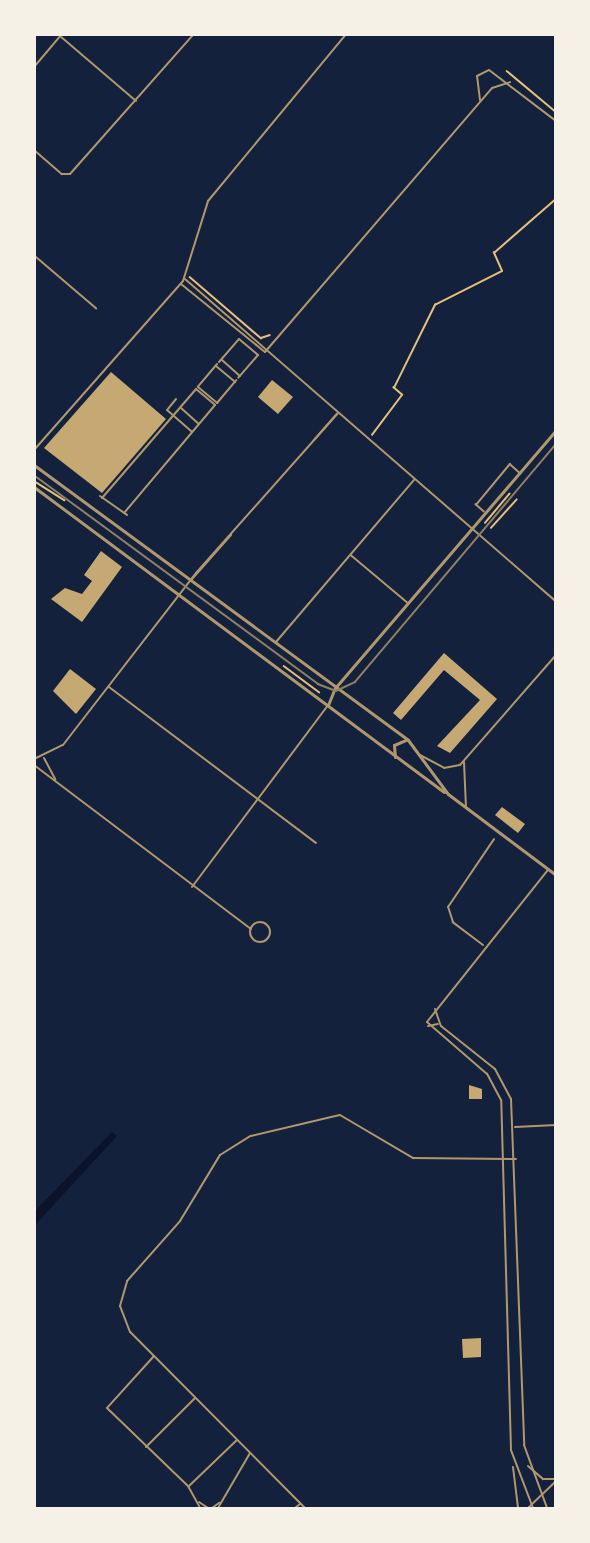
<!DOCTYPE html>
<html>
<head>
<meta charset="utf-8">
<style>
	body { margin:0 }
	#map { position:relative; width:590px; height:1543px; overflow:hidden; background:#14213d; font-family:Roboto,sans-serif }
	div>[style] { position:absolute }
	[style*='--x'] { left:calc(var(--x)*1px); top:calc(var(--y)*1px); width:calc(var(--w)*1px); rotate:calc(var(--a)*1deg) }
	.water>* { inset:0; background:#0b132b }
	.building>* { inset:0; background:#c6a872 }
	.path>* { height:1.5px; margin:-0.75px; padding:0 0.75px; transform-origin:0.75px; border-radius:0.75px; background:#e5c07b }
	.service>* { height:1.5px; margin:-0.75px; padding:0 0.75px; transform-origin:0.75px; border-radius:0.75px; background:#b1986c }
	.pedestrian>* { height:2px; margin:-1px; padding:0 1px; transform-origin:1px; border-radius:1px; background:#b1986c }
	.minor>* { height:2px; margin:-1px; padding:0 1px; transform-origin:1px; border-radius:1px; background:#b1986c }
	.minor>.ring { margin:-1px; padding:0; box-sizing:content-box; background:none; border:2px solid #b1986c; border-radius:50% }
	.tertiary>* { height:3px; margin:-1.5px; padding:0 1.5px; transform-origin:1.5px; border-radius:1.5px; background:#b1986c }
	.tram>* { height:1.5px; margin:-0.75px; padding:0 0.75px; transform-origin:0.75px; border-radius:0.75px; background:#918062 }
	span { translate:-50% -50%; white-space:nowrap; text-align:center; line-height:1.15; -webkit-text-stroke:5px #f6f1e7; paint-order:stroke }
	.frame { position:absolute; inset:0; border:36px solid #f6f1e7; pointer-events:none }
</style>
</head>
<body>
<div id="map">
	<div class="water">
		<i style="clip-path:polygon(112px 1132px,117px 1136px,35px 1225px,35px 1211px)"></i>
	</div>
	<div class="building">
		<i style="clip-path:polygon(111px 372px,166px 419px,102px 493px,44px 448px)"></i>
		<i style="clip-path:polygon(272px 380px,293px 397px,278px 414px,258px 397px)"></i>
		<i style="clip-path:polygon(101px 551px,122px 567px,82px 622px,51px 599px,65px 588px,82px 594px,92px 581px,84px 575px)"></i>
		<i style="clip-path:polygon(444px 653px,497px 699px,450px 753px,437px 746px,480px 700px,444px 670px,401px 720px,393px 713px)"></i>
		<i style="clip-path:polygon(70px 669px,96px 689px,76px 714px,53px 691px)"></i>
		<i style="clip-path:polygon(502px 807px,525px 824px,518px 833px,495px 815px)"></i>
		<i style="clip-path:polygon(469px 1085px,482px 1089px,482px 1099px,469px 1099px)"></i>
		<i style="clip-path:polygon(481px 1338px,481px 1357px,463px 1358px,462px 1339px)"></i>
	</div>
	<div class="path">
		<i style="--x:507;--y:71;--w:64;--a:39.9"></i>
		<i style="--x:190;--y:277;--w:94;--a:40.7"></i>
		<i style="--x:261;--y:338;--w:9;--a:-18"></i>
		<i style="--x:372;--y:435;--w:50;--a:-53.1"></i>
		<i style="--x:402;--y:395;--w:11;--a:-139"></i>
		<i style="--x:394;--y:388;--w:93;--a:-63.7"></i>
		<i style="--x:435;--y:305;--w:75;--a:-26.9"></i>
		<i style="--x:502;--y:271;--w:20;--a:-114"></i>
		<i style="--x:494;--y:253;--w:82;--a:-41.1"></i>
		<i style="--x:34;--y:481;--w:36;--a:32"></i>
		<i style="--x:485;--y:523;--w:38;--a:-50"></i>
		<i style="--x:491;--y:528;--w:38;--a:-48"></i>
		<i style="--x:284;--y:666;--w:44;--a:36.6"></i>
	</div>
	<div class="service">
		<i style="--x:34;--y:255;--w:82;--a:40.5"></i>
		<i style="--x:484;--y:512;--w:11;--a:-139"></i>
		<i style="--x:476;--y:505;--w:53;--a:-50.3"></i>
		<i style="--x:510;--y:464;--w:12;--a:42"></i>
		<i style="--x:351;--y:555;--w:73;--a:40"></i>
	</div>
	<div class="pedestrian">
		<i style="--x:222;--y:360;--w:24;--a:42"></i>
		<i style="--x:219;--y:362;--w:30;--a:-49"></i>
		<i style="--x:239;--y:339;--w:25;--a:40"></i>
		<i style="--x:258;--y:355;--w:30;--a:131"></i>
		<i style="--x:217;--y:364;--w:30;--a:130"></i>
		<i style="--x:198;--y:387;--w:25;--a:40"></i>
		<i style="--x:217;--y:403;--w:30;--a:-50"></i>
		<i style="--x:216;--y:366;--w:25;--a:40"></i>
		<i style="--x:176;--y:399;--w:14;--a:129"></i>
		<i style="--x:167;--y:410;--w:33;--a:41"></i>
		<i style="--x:181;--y:408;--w:24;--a:42"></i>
		<i style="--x:100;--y:496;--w:33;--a:35"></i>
		<i style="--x:102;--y:498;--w:144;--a:-49.2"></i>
		<i style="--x:196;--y:389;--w:25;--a:40"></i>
		<i style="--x:215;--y:405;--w:141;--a:130.1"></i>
	</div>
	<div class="minor">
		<i style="--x:60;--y:36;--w:100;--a:40.5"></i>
		<i style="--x:34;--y:67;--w:43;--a:-49.7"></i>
		<i style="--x:480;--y:100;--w:24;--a:-97"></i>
		<i style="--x:477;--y:76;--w:13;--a:-27"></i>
		<i style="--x:489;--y:70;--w:84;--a:37.3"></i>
		<i style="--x:34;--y:150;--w:37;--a:41"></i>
		<i style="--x:62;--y:174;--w:8;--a:0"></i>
		<i style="--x:70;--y:174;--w:187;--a:-48.5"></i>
		<i style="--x:185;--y:279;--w:491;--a:41"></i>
		<i style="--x:181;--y:284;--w:108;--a:39"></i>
		<i style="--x:265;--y:352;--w:348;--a:-49.3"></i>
		<i style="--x:492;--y:88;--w:19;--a:-18"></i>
		<i style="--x:314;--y:440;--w:35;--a:-49"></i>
		<i style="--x:34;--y:450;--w:225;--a:-48.6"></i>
		<i style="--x:183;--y:281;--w:84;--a:-72.6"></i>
		<i style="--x:208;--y:201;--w:217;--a:-50.4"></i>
		<i style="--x:192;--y:579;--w:59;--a:-48.4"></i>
		<i style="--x:276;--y:642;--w:213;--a:-49.6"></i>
		<i style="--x:109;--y:687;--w:259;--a:37"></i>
		<i style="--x:420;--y:755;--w:27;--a:28"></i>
		<i style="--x:444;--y:768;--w:16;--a:-11"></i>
		<i style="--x:460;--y:765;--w:146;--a:-48.9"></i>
		<i style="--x:44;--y:758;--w:24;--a:62"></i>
		<i style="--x:34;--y:759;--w:32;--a:-26"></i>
		<i style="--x:63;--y:745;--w:217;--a:-52.3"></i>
		<i style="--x:196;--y:573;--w:213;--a:-48.4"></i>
		<i style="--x:464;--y:762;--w:45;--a:87.5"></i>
		<i style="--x:34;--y:765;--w:272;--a:37.1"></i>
		<i style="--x:192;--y:887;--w:227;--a:-53.2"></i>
		<i class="ring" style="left:250px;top:922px;width:18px;height:18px"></i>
		<i style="--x:483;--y:945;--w:38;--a:-143"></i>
		<i style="--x:453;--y:922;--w:16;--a:-108"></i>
		<i style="--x:448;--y:907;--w:82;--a:-55.9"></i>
		<i style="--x:435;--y:1009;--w:18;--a:71"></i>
		<i style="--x:441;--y:1026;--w:69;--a:38.5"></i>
		<i style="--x:495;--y:1069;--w:34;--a:62"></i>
		<i style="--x:511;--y:1099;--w:346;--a:87.8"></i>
		<i style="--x:524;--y:1445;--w:67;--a:69.9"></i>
		<i style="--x:428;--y:1026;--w:10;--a:-11"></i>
		<i style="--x:515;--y:1127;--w:41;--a:-2.8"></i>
		<i style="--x:154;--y:1356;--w:70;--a:132.1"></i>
		<i style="--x:107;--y:1408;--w:112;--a:43.9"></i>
		<i style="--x:188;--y:1486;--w:25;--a:61"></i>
		<i style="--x:146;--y:1447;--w:69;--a:-45"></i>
		<i style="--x:528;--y:1466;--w:20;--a:41"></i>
		<i style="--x:543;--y:1479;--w:13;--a:0"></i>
		<i style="--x:513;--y:1467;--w:41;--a:83"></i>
		<i style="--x:189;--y:1486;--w:66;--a:-43.8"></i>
		<i style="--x:199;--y:1502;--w:11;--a:34"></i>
		<i style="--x:212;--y:1508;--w:9;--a:-36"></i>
		<i style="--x:218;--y:1508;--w:64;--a:-59.8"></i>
		<i style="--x:295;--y:1508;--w:6;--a:-39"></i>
		<i style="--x:305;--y:1508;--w:248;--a:-134.8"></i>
		<i style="--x:130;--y:1332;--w:28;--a:-111"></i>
		<i style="--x:120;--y:1306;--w:26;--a:-74"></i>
		<i style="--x:127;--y:1281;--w:80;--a:-48.5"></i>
		<i style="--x:180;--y:1221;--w:77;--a:-58.8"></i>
		<i style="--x:220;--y:1155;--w:36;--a:-32"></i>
		<i style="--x:251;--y:1136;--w:91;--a:-13.3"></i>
		<i style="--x:340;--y:1115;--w:85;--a:30.5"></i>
		<i style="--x:413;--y:1158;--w:103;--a:0.6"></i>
		<i style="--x:528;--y:1508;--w:39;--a:-44"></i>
		<i style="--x:533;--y:1508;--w:62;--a:-110.8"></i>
		<i style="--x:511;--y:1450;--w:350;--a:-91.6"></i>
		<i style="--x:501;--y:1100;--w:30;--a:-118"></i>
		<i style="--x:487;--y:1074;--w:79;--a:-139.1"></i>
		<i style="--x:427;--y:1022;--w:194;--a:-51.5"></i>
	</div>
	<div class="tertiary">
		<i style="--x:34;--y:465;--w:464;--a:36.3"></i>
		<i style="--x:408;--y:740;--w:67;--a:53.5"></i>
		<i style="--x:448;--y:794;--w:135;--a:36.9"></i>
		<i style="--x:34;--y:487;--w:511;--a:36.65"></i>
		<i style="--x:328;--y:705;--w:18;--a:-68"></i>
		<i style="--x:335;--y:688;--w:340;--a:-49.4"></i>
		<i style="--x:395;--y:757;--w:12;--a:-95"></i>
		<i style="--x:394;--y:745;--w:13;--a:-23"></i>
	</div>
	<div class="tram">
		<i style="--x:34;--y:475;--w:353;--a:36.3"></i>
		<i style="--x:318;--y:684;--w:19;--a:21"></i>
		<i style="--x:336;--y:691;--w:21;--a:-25"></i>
		<i style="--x:355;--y:682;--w:312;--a:-49.8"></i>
	</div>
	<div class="frame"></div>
</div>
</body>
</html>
